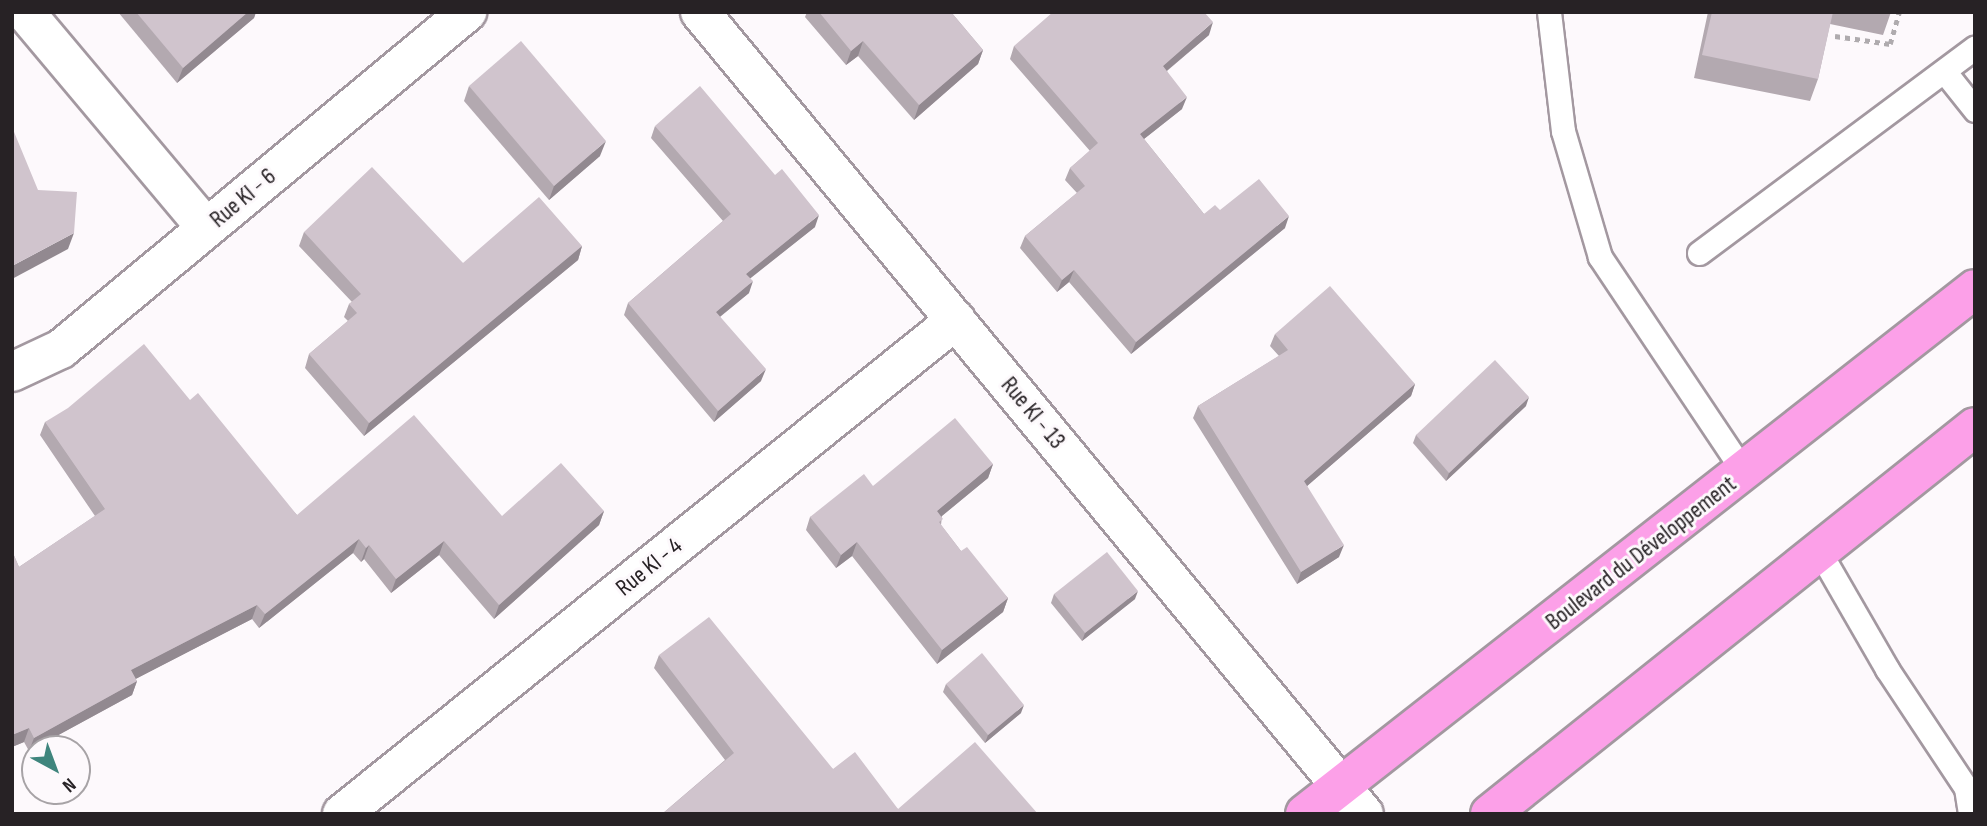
<!DOCTYPE html>
<html>
<head>
<meta charset="utf-8">
<style>
	body { margin:0 }
	#map { position:relative; width:1987px; height:826px; overflow:hidden; background:#fdf9fc; font-family:"Sofia Sans Condensed",sans-serif }
	div>[style] { position:absolute }
	[style*='--x'] { left:calc(var(--x)*1px); top:calc(var(--y)*1px); width:calc(var(--w)*1px); rotate:calc(var(--a)*1deg) }
	.path>* { height:4.5px; margin-top:-2.25px; transform-origin:0; background:repeating-linear-gradient(90deg,#afabae 0 5px,transparent 0 10px) }
	.roads { filter:drop-shadow(2px 0 #a398a0) drop-shadow(-2px 0 #a398a0) drop-shadow(0 2px #a398a0) drop-shadow(0 -2px #a398a0) }
	.lane>* { height:23px; margin:-11.5px; padding:0 11.5px; transform-origin:11.5px; border-radius:11.5px; background:#fff }
	.street>* { height:38px; margin:-19px; padding:0 19px; transform-origin:19px; border-radius:19px; background:#fff }
	.highway>* { height:38px; margin:-19px; padding:0 19px; transform-origin:19px; border-radius:19px; background:#fca0e8 }
	.wall>* { inset:0; background:#b3a9b0 }
	.shaded-wall>* { inset:0; background:#928990 }
	.building>* { inset:0; background:#d0c4cd }
	span { translate:-50% -50%; white-space:nowrap; text-align:center; line-height:1.15; -webkit-text-stroke:6px #fdf9fc; paint-order:stroke }
	.street-label { font-size:24px; color:#272225 }
	.frame { position:absolute; inset:0; border:14px solid #272225; pointer-events:none }
	.north { position:absolute; left:21px; top:735px; width:70px; height:70px; box-sizing:border-box; background:#fdf9fc; border:2px solid #a7a3a6; border-radius:50%; rotate:139deg; font-size:19px; font-weight:700; line-height:28px; text-align:center; color:#272225 }
	.north::after { content:''; display:block; margin:auto; width:24px; height:32px; background:#3f857d; clip-path:polygon(50% 0,100% 100%,50% 72%,0 100%) }
</style>
</head>
<body>
<div id="map">
	<div class="path">
		<i style="--x:1835;--y:36;--w:56;--a:8.3"></i>
		<i style="--x:1890;--y:44;--w:33;--a:-74"></i>
	</div>
	<div class="roads">
		<div class="lane">
			<i style="--x:1549;--y:12;--w:120;--a:83.3"></i>
			<i style="--x:1563;--y:131;--w:131;--a:73.6"></i>
			<i style="--x:1600;--y:257;--w:259;--a:56.2"></i>
			<i style="--x:1944;--y:71;--w:50;--a:51.5"></i>
			<i style="--x:1699;--y:253;--w:344;--a:-36.7"></i>
			<i style="--x:1819;--y:551;--w:136;--a:60"></i>
			<i style="--x:1887;--y:669;--w:143;--a:56.4"></i>
			<i style="--x:1966;--y:788;--w:26;--a:81"></i>
		</div>
		<div class="street">
			<i style="--x:25;--y:12;--w:282;--a:50"></i>
			<i style="--x:700;--y:12;--w:1041;--a:50.38"></i>
			<i style="--x:12;--y:372;--w:54;--a:-25.1"></i>
			<i style="--x:61;--y:349;--w:528;--a:-39.69"></i>
			<i style="--x:342;--y:814;--w:788;--a:-38.82"></i>
		</div>
		<div class="highway">
			<i style="--x:1305;--y:814;--w:851;--a:-38.08"></i>
			<i style="--x:1490;--y:814;--w:620;--a:-38.59"></i>
		</div>
	</div>
	<div class="wall">
		<i style="clip-path:polygon(118px 12px,256px 12px,254px 18px,177px 83px)"></i>
		<i style="clip-path:polygon(807px 12px,951px 12px,983px 50px,978px 64px,914px 120px,858px 56px,846px 65px,805px 17px)"></i>
		<i style="clip-path:polygon(1708px 12px,1891px 12px,1883px 35px,1830px 24px,1818px 79px,1810px 101px,1694px 78px)"></i>
		<i style="clip-path:polygon(1209px 35px,1167px 71px,1182px 109px,1144px 139px,1204px 214px,1220px 210px,1285px 228px,1131px 354px,1069px 282px,1057px 292px,1020px 248px,1025px 236px,1077px 193px,1065px 180px,1070px 168px,1090px 151px,1010px 59px,1014px 46px)"></i>
		<i style="clip-path:polygon(469px 86px,600px 156px,549px 200px,464px 101px)"></i>
		<i style="clip-path:polygon(655px 126px,815px 227px,750px 278px,749px 293px,720px 317px,761px 381px,714px 422px,624px 315px,628px 303px,723px 221px,651px 138px)"></i>
		<i style="clip-path:polygon(304px 232px,463px 263px,582px 246px,578px 260px,364px 436px,305px 368px,309px 354px,348px 321px,344px 317px,349px 304px,352px 302px,299px 246px)"></i>
		<i style="clip-path:polygon(1275px 334px,1415px 384px,1411px 396px,1307px 486px,1339px 557px,1297px 584px,1193px 418px,1198px 406px,1279px 356px,1270px 346px)"></i>
		<i style="clip-path:polygon(190px 400px,297px 515px,502px 516px,604px 511px,599px 525px,494px 619px,439px 555px,391px 593px,364px 559px,361px 562px,353px 553px,259px 628px,252px 619px,135px 679px,137px 681px,132px 695px,29px 751px,24px 742px,12px 747px,12px 551px,19px 567px,95px 516px,40px 435px,45px 422px)"></i>
		<i style="clip-path:polygon(1526px 406px,1446px 481px,1413px 443px,1416px 435px)"></i>
		<i style="clip-path:polygon(993px 464px,988px 478px,942px 516px,941px 525px,961px 551px,1008px 598px,1003px 612px,937px 664px,852px 556px,836px 568px,806px 530px,810px 517px,873px 486px)"></i>
		<i style="clip-path:polygon(1054px 594px,1135px 599px,1082px 641px,1051px 603px)"></i>
		<i style="clip-path:polygon(659px 655px,833px 769px,898px 809px,662px 814px,725px 760px,654px 668px)"></i>
		<i style="clip-path:polygon(946px 684px,1021px 713px,985px 743px,943px 692px)"></i>
	</div>
	<div class="shaded-wall">
		<i style="clip-path:polygon(248px 12px,256px 12px,254px 18px,177px 83px,183px 68px)"></i>
		<i style="clip-path:polygon(1213px 22px,1209px 35px,1158px 78px,1163px 66px)"></i>
		<i style="clip-path:polygon(863px 41px,858px 56px,846px 65px,851px 51px)"></i>
		<i style="clip-path:polygon(983px 50px,978px 64px,914px 120px,919px 105px)"></i>
		<i style="clip-path:polygon(1187px 97px,1182px 109px,1135px 146px,1140px 134px)"></i>
		<i style="clip-path:polygon(606px 141px,600px 156px,549px 200px,554px 186px)"></i>
		<i style="clip-path:polygon(819px 215px,815px 227px,742px 285px,746px 274px)"></i>
		<i style="clip-path:polygon(1289px 216px,1285px 228px,1131px 354px,1136px 342px)"></i>
		<i style="clip-path:polygon(74px 233px,68px 249px,12px 279px,12px 266px)"></i>
		<i style="clip-path:polygon(582px 246px,578px 260px,364px 436px,369px 423px)"></i>
		<i style="clip-path:polygon(1074px 270px,1069px 282px,1057px 292px,1062px 280px)"></i>
		<i style="clip-path:polygon(753px 281px,749px 293px,712px 323px,716px 312px)"></i>
		<i style="clip-path:polygon(766px 369px,761px 381px,714px 422px,718px 411px)"></i>
		<i style="clip-path:polygon(1415px 384px,1411px 396px,1299px 493px,1304px 481px)"></i>
		<i style="clip-path:polygon(1529px 397px,1526px 406px,1446px 481px,1449px 473px)"></i>
		<i style="clip-path:polygon(993px 464px,988px 478px,932px 524px,937px 511px)"></i>
		<i style="clip-path:polygon(604px 511px,599px 525px,494px 619px,499px 605px)"></i>
		<i style="clip-path:polygon(359px 539px,353px 553px,259px 628px,265px 614px)"></i>
		<i style="clip-path:polygon(444px 541px,439px 555px,391px 593px,396px 579px)"></i>
		<i style="clip-path:polygon(857px 542px,852px 556px,836px 568px,841px 555px)"></i>
		<i style="clip-path:polygon(369px 545px,364px 559px,361px 562px,366px 548px)"></i>
		<i style="clip-path:polygon(1344px 545px,1339px 557px,1297px 584px,1301px 572px)"></i>
		<i style="clip-path:polygon(1138px 591px,1135px 599px,1082px 641px,1085px 633px)"></i>
		<i style="clip-path:polygon(1008px 598px,1003px 612px,937px 664px,942px 650px)"></i>
		<i style="clip-path:polygon(257px 605px,252px 619px,126px 684px,131px 670px)"></i>
		<i style="clip-path:polygon(137px 681px,132px 695px,29px 751px,34px 738px)"></i>
		<i style="clip-path:polygon(1024px 705px,1021px 713px,985px 743px,988px 735px)"></i>
		<i style="clip-path:polygon(29px 728px,24px 742px,12px 747px,12px 735px)"></i>
	</div>
	<div class="building">
		<i style="clip-path:polygon(136px 12px,248px 12px,183px 68px)"></i>
		<i style="clip-path:polygon(819px 12px,951px 12px,983px 50px,919px 105px,863px 41px,851px 51px)"></i>
		<i style="clip-path:polygon(1053px 12px,1204px 12px,1213px 22px,1163px 66px,1187px 97px,1140px 134px,1204px 214px,1215px 205px,1220px 210px,1259px 179px,1289px 216px,1136px 342px,1074px 270px,1062px 280px,1025px 236px,1085px 186px,1070px 168px,1098px 143px,1014px 46px)"></i>
		<i style="clip-path:polygon(1712px 12px,1833px 12px,1818px 79px,1702px 55px)"></i>
		<i style="clip-path:polygon(521px 41px,606px 141px,554px 186px,469px 86px)"></i>
		<i style="clip-path:polygon(700px 86px,775px 175px,782px 169px,819px 215px,746px 274px,753px 281px,716px 312px,766px 369px,718px 411px,628px 303px,731px 214px,655px 126px)"></i>
		<i style="clip-path:polygon(12px 127px,38px 190px,77px 192px,74px 233px,12px 266px)"></i>
		<i style="clip-path:polygon(372px 167px,463px 263px,539px 197px,582px 246px,369px 423px,309px 354px,357px 313px,349px 304px,361px 294px,304px 232px)"></i>
		<i style="clip-path:polygon(1330px 286px,1415px 384px,1304px 481px,1344px 545px,1301px 572px,1198px 406px,1288px 350px,1275px 334px)"></i>
		<i style="clip-path:polygon(144px 344px,190px 400px,198px 393px,297px 515px,414px 415px,502px 516px,561px 463px,604px 511px,499px 605px,444px 541px,396px 579px,369px 545px,366px 548px,359px 539px,265px 614px,257px 605px,131px 670px,137px 681px,34px 738px,29px 728px,12px 735px,12px 551px,19px 567px,105px 509px,45px 422px,68px 408px)"></i>
		<i style="clip-path:polygon(1495px 360px,1529px 397px,1449px 473px,1416px 435px)"></i>
		<i style="clip-path:polygon(955px 418px,993px 464px,937px 511px,943px 519px,939px 522px,961px 551px,967px 547px,1008px 598px,942px 650px,857px 542px,841px 555px,810px 517px,864px 474px,873px 486px)"></i>
		<i style="clip-path:polygon(1107px 552px,1138px 591px,1085px 633px,1054px 594px)"></i>
		<i style="clip-path:polygon(709px 617px,833px 769px,855px 752px,898px 809px,975px 742px,1038px 814px,662px 814px,734px 753px,659px 655px)"></i>
		<i style="clip-path:polygon(982px 653px,1024px 705px,988px 735px,946px 684px)"></i>
	</div>
	<div class="street-label">
		<span style="left:243px;top:198px;rotate:-40deg">Rue KI - 6</span>
		<span style="left:1033px;top:413px;rotate:50deg">Rue KI - 13</span>
		<span style="left:1641px;top:553px;rotate:-38deg">Boulevard du Développement</span>
		<span style="left:649px;top:567px;rotate:-39deg">Rue KI - 4</span>
	</div>
	<div class="frame"></div>
	<div class="north">N</div>
</div>
</body>
</html>
